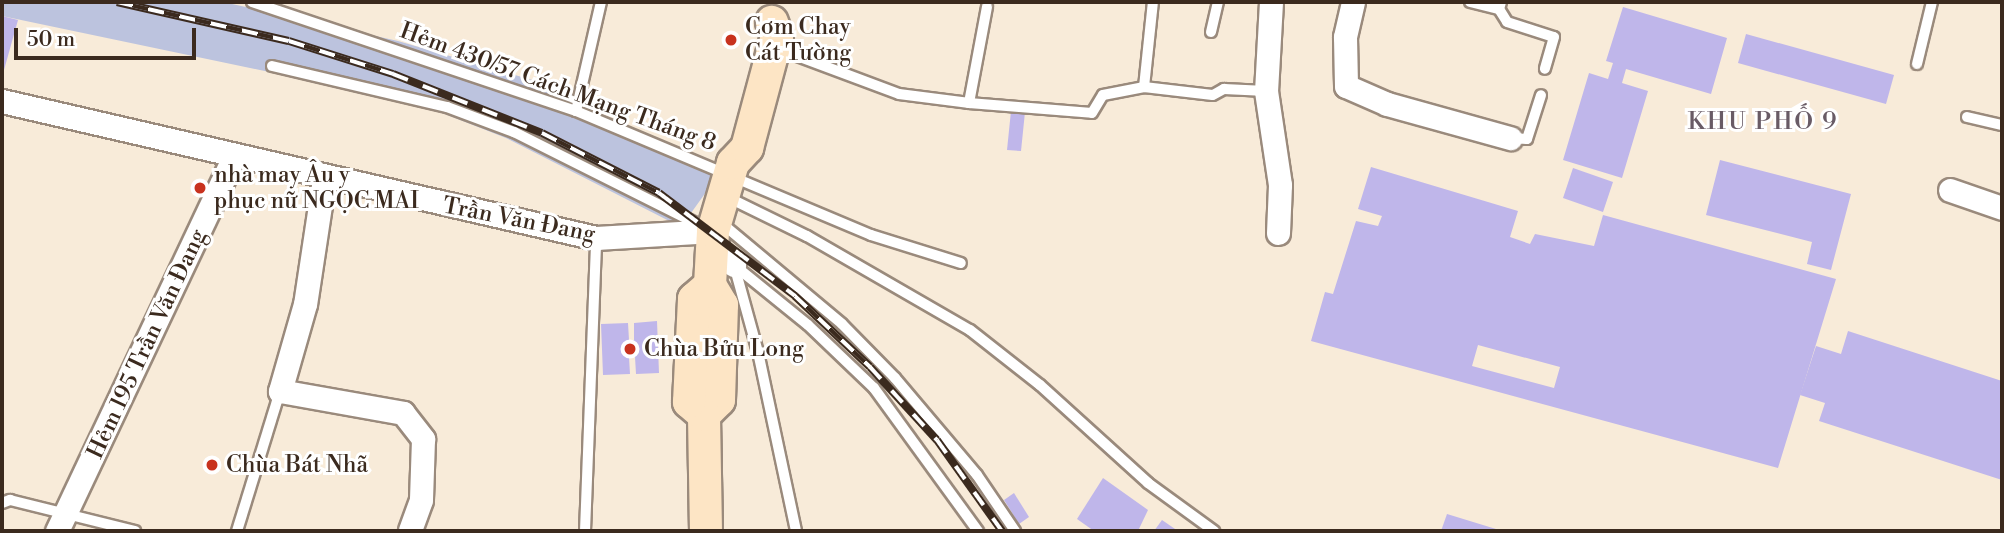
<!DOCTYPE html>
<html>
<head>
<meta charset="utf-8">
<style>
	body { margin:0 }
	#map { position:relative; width:2004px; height:533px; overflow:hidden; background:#f8ebd9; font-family:"Libre Bodoni",serif }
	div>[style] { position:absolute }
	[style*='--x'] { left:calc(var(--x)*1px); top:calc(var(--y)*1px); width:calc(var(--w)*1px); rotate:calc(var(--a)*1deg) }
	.industrial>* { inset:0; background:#bcc3de }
	.building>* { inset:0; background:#bfb6ea }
	.roads { filter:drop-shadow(2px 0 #9a8a7c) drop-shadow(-2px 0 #9a8a7c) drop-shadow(0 2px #9a8a7c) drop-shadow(0 -2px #9a8a7c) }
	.lane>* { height:10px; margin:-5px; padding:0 5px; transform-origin:5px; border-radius:5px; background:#fff }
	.street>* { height:23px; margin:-11.5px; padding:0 11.5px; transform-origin:11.5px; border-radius:11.5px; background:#fff }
	.secondary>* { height:32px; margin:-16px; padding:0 16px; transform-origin:16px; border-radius:16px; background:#fde5c5 }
	.rail>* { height:8px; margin-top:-4px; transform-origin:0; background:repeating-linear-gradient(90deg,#fff 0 16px,#3b2a1e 0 32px); box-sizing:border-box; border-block:2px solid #3b2a1e }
	.dots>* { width:19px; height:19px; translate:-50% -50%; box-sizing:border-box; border:4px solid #fff; border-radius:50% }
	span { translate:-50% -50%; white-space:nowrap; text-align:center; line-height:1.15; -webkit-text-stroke:6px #fff; paint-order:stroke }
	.poi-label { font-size:23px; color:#3b2a1e }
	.left { translate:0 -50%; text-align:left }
	.street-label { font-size:23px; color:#3b2a1e }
	.neighbourhood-label { font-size:24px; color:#695b65; letter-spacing:2px }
	.frame { position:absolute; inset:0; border:4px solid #3b2a1e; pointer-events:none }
	.scale { position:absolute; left:14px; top:28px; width:182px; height:32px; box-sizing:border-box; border:4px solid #3b2a1e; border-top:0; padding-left:9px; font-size:21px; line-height:24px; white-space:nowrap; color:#3b2a1e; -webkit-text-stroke:5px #fff; paint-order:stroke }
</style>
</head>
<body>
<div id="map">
	<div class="industrial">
		<i style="clip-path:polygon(2px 2px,223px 2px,398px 41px,567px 90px,619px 134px,719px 174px,681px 227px,506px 138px,417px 103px,2px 16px)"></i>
	</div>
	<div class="building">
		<i style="clip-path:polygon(1623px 7px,1727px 38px,1711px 94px,1626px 69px,1622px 83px,1648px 91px,1622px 178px,1563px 160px,1589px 73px,1608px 79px,1613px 63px,1606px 61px)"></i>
		<i style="clip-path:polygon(2px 16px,18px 20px,4px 70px,2px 69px)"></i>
		<i style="clip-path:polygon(1746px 34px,1894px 75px,1886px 104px,1738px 63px)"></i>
		<i style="clip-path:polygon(1011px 111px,1025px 112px,1021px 151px,1007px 150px)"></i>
		<i style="clip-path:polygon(1720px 160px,1851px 194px,1831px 270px,1807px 264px,1812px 242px,1706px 215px)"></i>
		<i style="clip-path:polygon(evenodd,1371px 167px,1518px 211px,1510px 237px,1530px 244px,1535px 234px,1594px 246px,1603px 215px,1836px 279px,1778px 468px,1311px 341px,1325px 292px,1333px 294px,1356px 221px,1378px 226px,1382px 216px,1358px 209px,1371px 167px,1478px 345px,1560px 367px,1554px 388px,1472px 366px,1478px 345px)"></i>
		<i style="clip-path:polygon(1573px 168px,1613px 182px,1603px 212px,1563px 198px)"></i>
		<i style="clip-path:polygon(657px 321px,659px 373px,636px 374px,635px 357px,629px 357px,630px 374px,603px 375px,601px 324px,628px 323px,629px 340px,634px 340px,634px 323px)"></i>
		<i style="clip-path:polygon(1848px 331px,2002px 381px,2002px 480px,1819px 421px,1825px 403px,1800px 395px,1816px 346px,1841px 354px)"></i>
		<i style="clip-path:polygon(1103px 478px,1148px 510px,1138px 531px,1094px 531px,1077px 519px)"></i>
		<i style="clip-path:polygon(1014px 493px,1029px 517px,1019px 524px,1004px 500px)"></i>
		<i style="clip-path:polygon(1447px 514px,1496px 529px,1441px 531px)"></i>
		<i style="clip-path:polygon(1162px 520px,1178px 531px,1154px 531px)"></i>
	</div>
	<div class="roads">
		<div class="lane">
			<i style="--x:252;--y:2;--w:342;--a:18.6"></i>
			<i style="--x:576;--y:111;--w:320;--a:22.8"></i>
			<i style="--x:871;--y:235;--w:94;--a:17.3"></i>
			<i style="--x:1470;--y:2;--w:30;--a:14"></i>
			<i style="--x:1499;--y:9;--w:7;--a:-74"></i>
			<i style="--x:1499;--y:9;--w:15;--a:58"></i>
			<i style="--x:1507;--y:22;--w:49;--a:17.7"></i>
			<i style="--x:1554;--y:37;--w:33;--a:106"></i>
			<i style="--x:1211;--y:32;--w:31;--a:-77"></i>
			<i style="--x:776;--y:48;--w:131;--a:20.5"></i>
			<i style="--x:899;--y:94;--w:71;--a:7.3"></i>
			<i style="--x:969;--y:103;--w:123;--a:4.6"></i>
			<i style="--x:1092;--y:113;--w:21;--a:-59"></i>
			<i style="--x:1103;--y:95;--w:42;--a:-11"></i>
			<i style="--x:1144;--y:87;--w:69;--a:6.6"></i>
			<i style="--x:1213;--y:95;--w:13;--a:-29"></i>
			<i style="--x:1224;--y:89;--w:42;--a:2.7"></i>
			<i style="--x:1917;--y:64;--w:64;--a:-76.4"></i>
			<i style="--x:272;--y:66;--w:180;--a:13.2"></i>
			<i style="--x:447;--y:107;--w:72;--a:20.5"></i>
			<i style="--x:514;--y:132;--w:212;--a:26.6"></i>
			<i style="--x:1144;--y:87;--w:85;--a:-84"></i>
			<i style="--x:969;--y:103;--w:98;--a:-79.4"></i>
			<i style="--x:576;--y:111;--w:112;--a:-77.1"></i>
			<i style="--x:1967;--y:117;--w:36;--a:13"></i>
			<i style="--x:1510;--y:138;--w:17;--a:3"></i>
			<i style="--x:1527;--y:139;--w:46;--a:-72.3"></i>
			<i style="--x:725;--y:196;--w:91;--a:26"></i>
			<i style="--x:807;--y:236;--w:188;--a:30"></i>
			<i style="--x:970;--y:330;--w:89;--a:38.2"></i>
			<i style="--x:1040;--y:385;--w:146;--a:42.2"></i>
			<i style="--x:1148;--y:483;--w:82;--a:36"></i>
			<i style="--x:719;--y:221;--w:160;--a:39.9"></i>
			<i style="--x:842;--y:324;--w:76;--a:45.5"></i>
			<i style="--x:895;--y:378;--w:127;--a:49.8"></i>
			<i style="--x:977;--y:475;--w:68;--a:55.8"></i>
			<i style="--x:734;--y:265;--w:95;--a:39"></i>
			<i style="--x:808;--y:325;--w:91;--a:43.7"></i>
			<i style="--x:874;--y:388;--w:177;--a:54"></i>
			<i style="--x:734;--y:265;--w:90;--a:74.6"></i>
			<i style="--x:758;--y:352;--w:183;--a:78"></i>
			<i style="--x:2;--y:503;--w:9;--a:-21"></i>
			<i style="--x:10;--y:500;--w:129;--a:13.9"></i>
			<i style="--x:237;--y:531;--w:146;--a:-72.9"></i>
			<i style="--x:585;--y:531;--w:293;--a:-87.8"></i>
		</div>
		<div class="street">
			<i style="--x:1271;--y:2;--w:89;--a:93.2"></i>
			<i style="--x:1266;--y:91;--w:95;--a:81.5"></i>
			<i style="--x:1280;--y:185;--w:48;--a:92.4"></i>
			<i style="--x:1353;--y:2;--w:36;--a:103"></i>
			<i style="--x:1345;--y:37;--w:49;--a:88.8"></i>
			<i style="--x:1346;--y:86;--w:45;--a:23.7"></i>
			<i style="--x:1387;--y:104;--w:128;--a:15.5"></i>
			<i style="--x:2;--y:101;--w:610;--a:12.99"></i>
			<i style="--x:596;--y:238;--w:117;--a:-3.4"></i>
			<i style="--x:324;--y:179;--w:126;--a:98.6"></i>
			<i style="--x:305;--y:304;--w:91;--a:106"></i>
			<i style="--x:280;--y:391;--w:125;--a:10.1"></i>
			<i style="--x:403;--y:413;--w:33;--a:52"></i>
			<i style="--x:423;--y:439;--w:61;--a:91.9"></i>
			<i style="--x:421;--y:500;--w:33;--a:110"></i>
			<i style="--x:1950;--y:190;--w:55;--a:19.1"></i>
			<i style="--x:712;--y:248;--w:28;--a:38"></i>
			<i style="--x:57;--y:531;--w:415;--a:-64.7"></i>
		</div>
		<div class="secondary">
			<i style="--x:704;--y:415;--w:21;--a:-45"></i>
			<i style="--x:719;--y:400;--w:95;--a:-88.2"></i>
			<i style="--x:722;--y:305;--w:23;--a:-121"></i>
			<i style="--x:710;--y:285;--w:54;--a:-86.8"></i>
			<i style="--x:713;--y:231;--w:71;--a:-73.6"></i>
			<i style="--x:733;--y:163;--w:21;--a:-47"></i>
			<i style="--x:747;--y:148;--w:116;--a:-75"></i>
			<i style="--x:777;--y:36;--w:15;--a:-110"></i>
			<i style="--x:706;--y:531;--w:116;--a:-91"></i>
			<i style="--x:704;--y:415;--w:20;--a:-139"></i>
			<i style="--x:689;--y:402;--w:103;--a:-87.2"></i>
			<i style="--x:694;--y:299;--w:21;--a:-41"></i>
		</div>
	</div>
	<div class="rail">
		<i style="--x:117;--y:2;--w:176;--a:12.8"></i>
		<i style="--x:289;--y:41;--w:109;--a:17.6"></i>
		<i style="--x:393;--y:74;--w:160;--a:21.6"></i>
		<i style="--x:542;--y:133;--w:131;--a:27.1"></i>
		<i style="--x:659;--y:193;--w:171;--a:37.1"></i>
		<i style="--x:795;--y:296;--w:103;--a:43.4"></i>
		<i style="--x:870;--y:367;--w:99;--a:47.5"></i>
		<i style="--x:937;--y:440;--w:112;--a:54.5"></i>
	</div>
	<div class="dots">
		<i style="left:731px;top:40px;background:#c8321e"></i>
		<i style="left:200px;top:188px;background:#c8321e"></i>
		<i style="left:630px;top:349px;background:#c8321e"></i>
		<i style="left:212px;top:465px;background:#c8321e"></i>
	</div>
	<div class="poi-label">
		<span class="left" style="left:745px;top:40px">Cơm Chay<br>Cát Tường</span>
		<span class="left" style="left:214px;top:188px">nhà may Âu y<br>phục nữ NGỌC MAI</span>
		<span class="left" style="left:644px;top:349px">Chùa Bửu Long</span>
		<span class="left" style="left:226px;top:465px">Chùa Bát Nhã</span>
	</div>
	<div class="street-label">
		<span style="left:558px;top:87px;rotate:20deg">Hẻm 430/57 Cách Mạng Tháng 8</span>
		<span style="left:519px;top:220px;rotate:11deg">Trần Văn Ðang</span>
		<span style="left:147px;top:344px;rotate:-65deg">Hẻm 195 Trần Văn Ðang</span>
	</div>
	<div class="neighbourhood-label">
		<span style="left:1763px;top:123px">KHU PHỐ 9</span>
	</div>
	<div class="frame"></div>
	<div class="scale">50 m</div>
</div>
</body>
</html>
